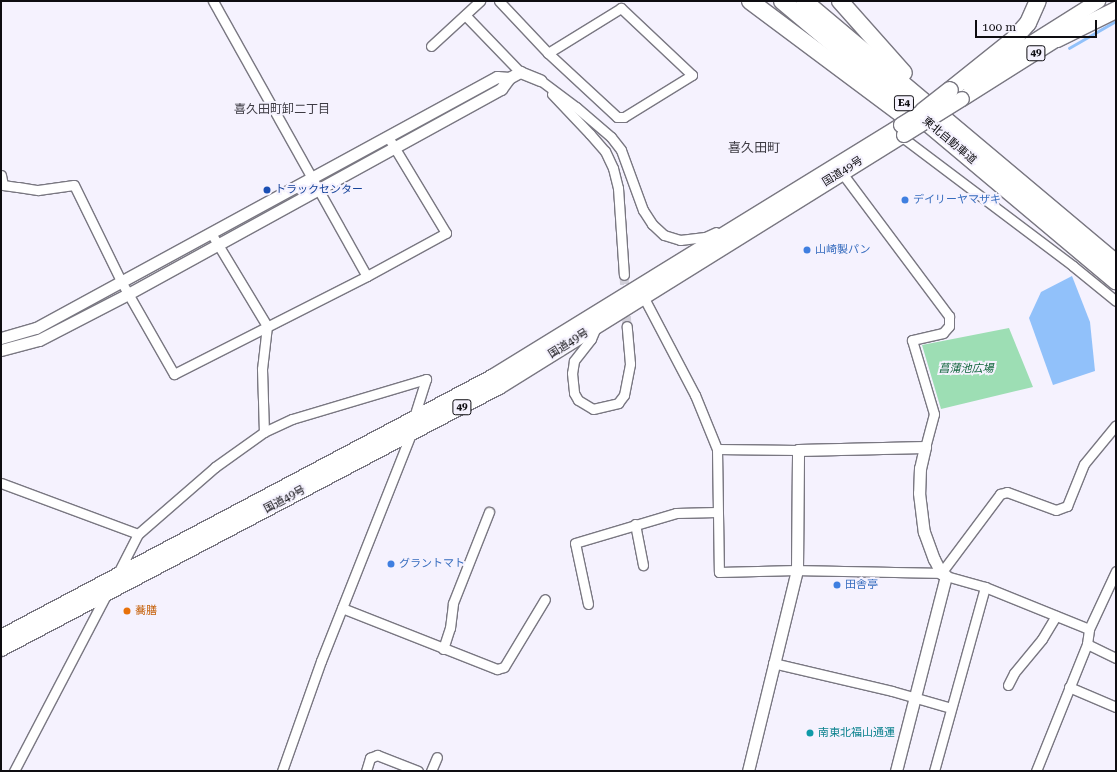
<!DOCTYPE html>
<html>
<head>
<meta charset="utf-8">
<style>
	body { margin:0 }
	#map { position:relative; width:1117px; height:772px; overflow:hidden; background:#f5f2fe; font-family:"Roboto Serif","Noto Sans JP",serif }
	div>[style] { position:absolute }
	[style*='--x'] { left:calc(var(--x)*1px); top:calc(var(--y)*1px); width:calc(var(--w)*1px); rotate:calc(var(--a)*1deg) }
	.green>* { inset:0; background:#9ddeb4 }
	.water>* { inset:0; background:#91c1fa }
	.stream>* { height:2.5px; margin:-1.25px; padding:0 1.25px; transform-origin:1.25px; border-radius:1.25px; background:#91c1fa }
	.minor-tunnel>* { height:9px; margin-top:-4.5px; transform-origin:0; background:repeating-linear-gradient(90deg,#d2d0da 0 9px,transparent 0 13.5px) }
	.roads { filter:drop-shadow(1px 0 #797781) drop-shadow(-1px 0 #797781) drop-shadow(0 1px #797781) drop-shadow(0 -1px #797781) }
	.minor>* { height:9px; margin:-4.5px; padding:0 4.5px; transform-origin:4.5px; border-radius:4.5px; background:#fff }
	.tertiary>* { height:11px; margin:-5.5px; padding:0 5.5px; transform-origin:5.5px; border-radius:5.5px; background:#fff }
	.trunk>* { height:14px; margin:-7px; padding:0 7px; transform-origin:7px; border-radius:7px; background:#fff }
	.motorway>* { height:16px; margin:-8px; padding:0 8px; transform-origin:8px; border-radius:8px; background:#fff }
	.bridges { filter:drop-shadow(1px 0 #797781) drop-shadow(-1px 0 #797781) drop-shadow(0 1px #797781) drop-shadow(0 -1px #797781) }
	.trunk-bridge>* { height:14px; margin:-7px; padding:0 7px; transform-origin:7px; border-radius:7px; background:#fff }
	.motorway-bridge>* { height:16px; margin:-8px; padding:0 8px; transform-origin:8px; border-radius:8px; background:#fff }
	.dots>* { width:11px; height:11px; translate:-50% -50%; box-sizing:border-box; border:2px solid #f5f2fe; border-radius:50% }
	span { translate:-50% -50%; white-space:nowrap; text-align:center; line-height:1.15; -webkit-text-stroke:4px #f5f2fe; paint-order:stroke }
	.shield-label span { padding:1px 3px; background:#f5f2fe; border:1px solid; border-radius:3px; -webkit-text-stroke-width:0 }
	.shield-label { font-size:10px; color:#0e0d11; font-weight:700 }
	.street-label { font-size:11px; color:#0e0d11 }
	.transit-label { font-size:11px; color:#164399 }
	.left { translate:0 -50%; text-align:left }
	.shop-label { font-size:11px; color:#366cbe }
	.park-label { font-size:11px; color:#11643b; font-style:italic }
	.food-label { font-size:11px; color:#c56008 }
	.culture-label { font-size:11px; color:#0d838f }
	.neighbourhood-label { font-size:12px; color:#3d3b43 }
	.quarter-label { font-size:13px; color:#3d3b43 }
	.frame { position:absolute; inset:0; border:2px solid #0e0d11; pointer-events:none }
	.scale { position:absolute; left:975px; top:20px; width:122px; height:18px; box-sizing:border-box; border:2px solid #0e0d11; border-top:0; padding-left:5px; font-size:12px; line-height:14px; white-space:nowrap; color:#0e0d11; -webkit-text-stroke:3px #f5f2fe; paint-order:stroke }
</style>
</head>
<body>
<div id="map">
	<div class="green">
		<i style="clip-path:polygon(1009px 328px,1033px 387px,941px 409px,922px 345px)"></i>
	</div>
	<div class="water">
		<i style="clip-path:polygon(1072px 276px,1090px 322px,1095px 371px,1053px 385px,1029px 318px,1041px 292px)"></i>
	</div>
	<div class="stream">
		<i style="--x:1069;--y:48;--w:54;--a:-29.9"></i>
	</div>
	<div class="minor-tunnel">
		<i style="--x:624;--y:275;--w:51;--a:86.6"></i>
	</div>
	<div class="roads">
		<div class="minor">
			<i style="--x:213;--y:1;--w:315;--a:60.8"></i>
			<i style="--x:499;--y:1;--w:71;--a:46.7"></i>
			<i style="--x:548;--y:53;--w:94;--a:42.8"></i>
			<i style="--x:617;--y:117;--w:7;--a:0"></i>
			<i style="--x:624;--y:117;--w:80;--a:-31.7"></i>
			<i style="--x:692;--y:75;--w:98;--a:-136.7"></i>
			<i style="--x:621;--y:8;--w:86;--a:148.3"></i>
			<i style="--x:465;--y:15;--w:79;--a:46"></i>
			<i style="--x:431;--y:46;--w:67;--a:-42.6"></i>
			<i style="--x:540;--y:80;--w:45;--a:36.9"></i>
			<i style="--x:576;--y:107;--w:46;--a:40.6"></i>
			<i style="--x:611;--y:137;--w:16;--a:52"></i>
			<i style="--x:621;--y:150;--w:64;--a:69.9"></i>
			<i style="--x:643;--y:210;--w:17;--a:57"></i>
			<i style="--x:652;--y:224;--w:16;--a:43"></i>
			<i style="--x:664;--y:235;--w:17;--a:17"></i>
			<i style="--x:680;--y:240;--w:25;--a:-7"></i>
			<i style="--x:705;--y:237;--w:12;--a:-24"></i>
			<i style="--x:552;--y:94;--w:55;--a:46.5"></i>
			<i style="--x:590;--y:134;--w:23;--a:49"></i>
			<i style="--x:605;--y:151;--w:19;--a:65"></i>
			<i style="--x:613;--y:168;--w:21;--a:76"></i>
			<i style="--x:618;--y:188;--w:87;--a:86.1"></i>
			<i style="--x:906;--y:140;--w:209;--a:37"></i>
			<i style="--x:1073;--y:266;--w:55;--a:39.1"></i>
			<i style="--x:842;--y:173;--w:179;--a:53.2"></i>
			<i style="--x:949;--y:316;--w:10;--a:90"></i>
			<i style="--x:949;--y:326;--w:9;--a:131"></i>
			<i style="--x:943;--y:333;--w:32;--a:167"></i>
			<i style="--x:912;--y:340;--w:77;--a:73.4"></i>
			<i style="--x:934;--y:414;--w:34;--a:105"></i>
			<i style="--x:1;--y:175;--w:10;--a:79"></i>
			<i style="--x:3;--y:185;--w:15;--a:8"></i>
			<i style="--x:18;--y:187;--w:20;--a:9"></i>
			<i style="--x:38;--y:190;--w:36;--a:-8"></i>
			<i style="--x:74;--y:185;--w:109;--a:63.9"></i>
			<i style="--x:122;--y:283;--w:105;--a:60.3"></i>
			<i style="--x:174;--y:374;--w:216;--a:-26.9"></i>
			<i style="--x:367;--y:276;--w:90;--a:-28.6"></i>
			<i style="--x:446;--y:233;--w:112;--a:-121.1"></i>
			<i style="--x:211;--y:233;--w:109;--a:58.9"></i>
			<i style="--x:267;--y:326;--w:43;--a:96.6"></i>
			<i style="--x:262;--y:369;--w:63;--a:88.2"></i>
			<i style="--x:644;--y:298;--w:110;--a:62.3"></i>
			<i style="--x:695;--y:395;--w:58;--a:67.8"></i>
			<i style="--x:717;--y:449;--w:123;--a:89.1"></i>
			<i style="--x:719;--y:572;--w:78;--a:-1.5"></i>
			<i style="--x:797;--y:570;--w:144;--a:1.2"></i>
			<i style="--x:941;--y:573;--w:99;--a:-53.2"></i>
			<i style="--x:1000;--y:494;--w:7;--a:-16"></i>
			<i style="--x:1007;--y:492;--w:52;--a:20.2"></i>
			<i style="--x:1056;--y:510;--w:12;--a:-20"></i>
			<i style="--x:1067;--y:506;--w:45;--a:-68"></i>
			<i style="--x:1084;--y:464;--w:50;--a:-50.6"></i>
			<i style="--x:596;--y:327;--w:13;--a:113"></i>
			<i style="--x:591;--y:339;--w:28;--a:128"></i>
			<i style="--x:574;--y:361;--w:12;--a:99"></i>
			<i style="--x:572;--y:373;--w:20;--a:84"></i>
			<i style="--x:574;--y:393;--w:8;--a:60"></i>
			<i style="--x:578;--y:400;--w:17;--a:31"></i>
			<i style="--x:593;--y:409;--w:26;--a:-13"></i>
			<i style="--x:618;--y:403;--w:10;--a:-53"></i>
			<i style="--x:624;--y:395;--w:32;--a:-79"></i>
			<i style="--x:630;--y:364;--w:38;--a:-95"></i>
			<i style="--x:717;--y:449;--w:81;--a:0.7"></i>
			<i style="--x:1;--y:483;--w:146;--a:20.4"></i>
			<i style="--x:635;--y:524;--w:42;--a:79"></i>
			<i style="--x:117;--y:575;--w:46;--a:-62.9"></i>
			<i style="--x:138;--y:534;--w:102;--a:-41"></i>
			<i style="--x:215;--y:467;--w:60;--a:-35.5"></i>
			<i style="--x:264;--y:432;--w:31;--a:-25"></i>
			<i style="--x:292;--y:419;--w:140;--a:-16.6"></i>
			<i style="--x:426;--y:379;--w:43;--a:107.6"></i>
			<i style="--x:946;--y:576;--w:41;--a:15.8"></i>
			<i style="--x:985;--y:587;--w:112;--a:22"></i>
			<i style="--x:588;--y:604;--w:62;--a:-102"></i>
			<i style="--x:575;--y:543;--w:105;--a:-16.5"></i>
			<i style="--x:676;--y:513;--w:41;--a:-1.4"></i>
			<i style="--x:342;--y:608;--w:167;--a:21.5"></i>
			<i style="--x:497;--y:669;--w:7;--a:-16"></i>
			<i style="--x:504;--y:667;--w:79;--a:-58.9"></i>
			<i style="--x:1087;--y:644;--w:32;--a:26"></i>
			<i style="--x:443;--y:649;--w:22;--a:-72"></i>
			<i style="--x:450;--y:628;--w:25;--a:-83"></i>
			<i style="--x:453;--y:603;--w:98;--a:-68.4"></i>
			<i style="--x:773;--y:663;--w:122;--a:13.2"></i>
			<i style="--x:892;--y:691;--w:61;--a:16.1"></i>
			<i style="--x:1008;--y:685;--w:13;--a:-63"></i>
			<i style="--x:1014;--y:673;--w:44;--a:-50.5"></i>
			<i style="--x:1042;--y:639;--w:27;--a:-59"></i>
			<i style="--x:1069;--y:687;--w:51;--a:23.1"></i>
			<i style="--x:14;--y:771;--w:199;--a:-62.4"></i>
			<i style="--x:282;--y:771;--w:117;--a:-70.5"></i>
			<i style="--x:321;--y:661;--w:242;--a:-68.4"></i>
			<i style="--x:366;--y:771;--w:14;--a:-73"></i>
			<i style="--x:370;--y:758;--w:8;--a:-23"></i>
			<i style="--x:377;--y:755;--w:44;--a:21.3"></i>
			<i style="--x:431;--y:771;--w:15;--a:-67"></i>
			<i style="--x:934;--y:771;--w:191;--a:-74.5"></i>
			<i style="--x:1036;--y:771;--w:137;--a:-68.1"></i>
			<i style="--x:1087;--y:644;--w:15;--a:-82"></i>
			<i style="--x:1089;--y:629;--w:64;--a:-65"></i>
		</div>
		<div class="tertiary">
			<i style="--x:1;--y:338;--w:36;--a:-16"></i>
			<i style="--x:36;--y:328;--w:525;--a:-28.57"></i>
			<i style="--x:497;--y:77;--w:12;--a:5"></i>
			<i style="--x:1;--y:350;--w:39;--a:-15"></i>
			<i style="--x:39;--y:340;--w:100;--a:-27.3"></i>
			<i style="--x:128;--y:294;--w:426;--a:-28.8"></i>
			<i style="--x:501;--y:89;--w:14;--a:-54"></i>
			<i style="--x:509;--y:78;--w:13;--a:-29"></i>
			<i style="--x:520;--y:72;--w:22;--a:22"></i>
			<i style="--x:748;--y:771;--w:207;--a:-76.3"></i>
			<i style="--x:797;--y:570;--w:120;--a:-89.5"></i>
			<i style="--x:798;--y:450;--w:127;--a:-1.4"></i>
			<i style="--x:925;--y:447;--w:22;--a:103"></i>
			<i style="--x:920;--y:468;--w:25;--a:92"></i>
			<i style="--x:919;--y:493;--w:39;--a:83"></i>
			<i style="--x:924;--y:532;--w:29;--a:70"></i>
			<i style="--x:934;--y:559;--w:16;--a:63"></i>
			<i style="--x:941;--y:573;--w:6;--a:31"></i>
			<i style="--x:946;--y:576;--w:201;--a:104.4"></i>
		</div>
		<div class="trunk">
			<i style="--x:968;--y:83;--w:154;--a:-32.2"></i>
			<i style="--x:962;--y:99;--w:124;--a:-32.2"></i>
			<i style="--x:1;--y:637;--w:556;--a:-27.9"></i>
			<i style="--x:492;--y:377;--w:480;--a:-31.6"></i>
			<i style="--x:1;--y:649;--w:563;--a:-27.75"></i>
			<i style="--x:499;--y:387;--w:477;--a:-31.9"></i>
		</div>
		<div class="motorway">
			<i style="--x:750;--y:1;--w:199;--a:36.8"></i>
			<i style="--x:782;--y:1;--w:436;--a:40"></i>
			<i style="--x:804;--y:1;--w:407;--a:40"></i>
			<i style="--x:840;--y:1;--w:96;--a:48.4"></i>
			<i style="--x:1057;--y:39;--w:66;--a:-26.2"></i>
			<i style="--x:950;--y:90;--w:82;--a:-38.6"></i>
			<i style="--x:1014;--y:39;--w:21;--a:-49"></i>
			<i style="--x:1028;--y:23;--w:24;--a:-66"></i>
		</div>
	</div>
	<div class="bridges">
		<div class="trunk-bridge">
			<i style="--x:901;--y:125;--w:38;--a:-32"></i>
			<i style="--x:904;--y:135;--w:68;--a:-31.8"></i>
		</div>
		<div class="motorway-bridge">
			<i style="--x:923;--y:111;--w:34;--a:-38"></i>
		</div>
	</div>
	<div class="dots">
		<i style="left:267px;top:190px;background:#1a4fb4"></i>
		<i style="left:905px;top:200px;background:#3f7fe0"></i>
		<i style="left:807px;top:250px;background:#3f7fe0"></i>
		<i style="left:391px;top:564px;background:#3f7fe0"></i>
		<i style="left:837px;top:585px;background:#3f7fe0"></i>
		<i style="left:127px;top:611px;background:#e8710a"></i>
		<i style="left:810px;top:733px;background:#0f9aa8"></i>
	</div>
	<div class="shield-label">
		<span style="left:1036px;top:53px">49</span>
		<span style="left:904px;top:103px">E4</span>
		<span style="left:462px;top:407px">49</span>
	</div>
	<div class="street-label">
		<span style="left:949px;top:141px;rotate:40deg">東北自動車道</span>
		<span style="left:843px;top:172px;rotate:-32deg">国道49号</span>
		<span style="left:569px;top:344px;rotate:-32deg">国道49号</span>
		<span style="left:285px;top:500px;rotate:-28deg">国道49号</span>
	</div>
	<div class="transit-label">
		<span class="left" style="left:275px;top:190px">トラックセンター</span>
	</div>
	<div class="shop-label">
		<span class="left" style="left:913px;top:200px">デイリーヤマザキ</span>
		<span class="left" style="left:815px;top:250px">山崎製パン</span>
		<span class="left" style="left:399px;top:564px">グラントマト</span>
		<span class="left" style="left:845px;top:585px">田舎亭</span>
	</div>
	<div class="park-label">
		<span style="left:966px;top:369px">菖蒲池広場</span>
	</div>
	<div class="food-label">
		<span class="left" style="left:135px;top:611px">蕎膳</span>
	</div>
	<div class="culture-label">
		<span class="left" style="left:818px;top:733px">南東北福山通運</span>
	</div>
	<div class="neighbourhood-label">
		<span style="left:282px;top:110px">喜久田町卸二丁目</span>
	</div>
	<div class="quarter-label">
		<span style="left:754px;top:148px">喜久田町</span>
	</div>
	<div class="frame"></div>
	<div class="scale">100 m</div>
</div>
</body>
</html>
